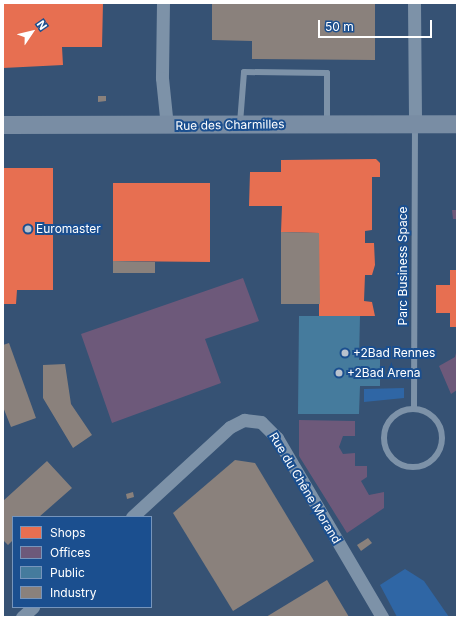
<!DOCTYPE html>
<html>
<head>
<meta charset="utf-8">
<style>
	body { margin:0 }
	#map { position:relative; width:460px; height:620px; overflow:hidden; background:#365274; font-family:Inter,sans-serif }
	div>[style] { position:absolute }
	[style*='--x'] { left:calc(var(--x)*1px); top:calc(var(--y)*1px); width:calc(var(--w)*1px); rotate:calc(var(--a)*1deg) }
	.green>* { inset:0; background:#2f66a5 }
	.shops>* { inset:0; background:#e76f51 }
	.offices>* { inset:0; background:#6d597a }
	.public>* { inset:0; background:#457b9d }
	.industry>* { inset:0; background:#8a817c }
	.lane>* { height:6px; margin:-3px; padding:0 3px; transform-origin:3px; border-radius:3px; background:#7d92a8 }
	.lane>.ring { margin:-3px; padding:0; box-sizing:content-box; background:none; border:6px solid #7d92a8; border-radius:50% }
	.street>* { height:13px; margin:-6.5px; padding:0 6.5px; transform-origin:6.5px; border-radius:6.5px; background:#7d92a8 }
	.secondary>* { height:18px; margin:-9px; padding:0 9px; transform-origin:9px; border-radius:9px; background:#798da4 }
	.dots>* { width:11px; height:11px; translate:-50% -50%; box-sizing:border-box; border:2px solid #1b4f8f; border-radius:50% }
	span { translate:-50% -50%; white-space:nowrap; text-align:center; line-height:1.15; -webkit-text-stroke:4px #1b4f8f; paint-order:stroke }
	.street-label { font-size:12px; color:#fff }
	.poi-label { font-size:12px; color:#fff }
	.left { translate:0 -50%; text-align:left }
	.frame { position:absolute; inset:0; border:4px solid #fff; pointer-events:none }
	.legend { position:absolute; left:12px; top:516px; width:140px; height:92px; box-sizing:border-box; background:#1b4f8f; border:1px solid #7695bc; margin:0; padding:5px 7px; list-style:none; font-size:12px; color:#fff }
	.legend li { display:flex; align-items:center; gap:8px; height:20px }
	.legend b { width:20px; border:1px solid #7695bc }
	.north { position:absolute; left:12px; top:12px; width:40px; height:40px; -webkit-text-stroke:3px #1b4f8f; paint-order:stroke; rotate:55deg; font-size:11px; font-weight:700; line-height:16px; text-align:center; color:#fff }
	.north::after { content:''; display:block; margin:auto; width:14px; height:18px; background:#fff; clip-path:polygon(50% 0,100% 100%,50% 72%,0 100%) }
	.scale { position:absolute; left:318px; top:20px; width:114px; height:18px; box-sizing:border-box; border:2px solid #fff; border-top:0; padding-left:5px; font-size:12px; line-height:14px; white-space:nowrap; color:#fff; -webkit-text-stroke:3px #1b4f8f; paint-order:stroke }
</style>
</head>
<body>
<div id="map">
	<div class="green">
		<i style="clip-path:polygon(404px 388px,404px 398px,364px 402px,364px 389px)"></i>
		<i style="clip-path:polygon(405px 569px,424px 581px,449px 617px,397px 617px,380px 585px)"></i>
	</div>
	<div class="shops">
		<i style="clip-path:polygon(3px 3px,103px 3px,102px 47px,62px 47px,63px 65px,3px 68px)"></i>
		<i style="clip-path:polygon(376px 159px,380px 163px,380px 177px,372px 177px,372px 230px,365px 231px,365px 243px,374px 243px,375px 265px,372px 275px,365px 275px,364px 301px,372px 302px,375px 316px,319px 316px,319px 233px,281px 232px,282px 206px,249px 206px,250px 172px,281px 172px,281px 160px)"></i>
		<i style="clip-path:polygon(3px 168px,53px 168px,53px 290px,17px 290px,16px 304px,3px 304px)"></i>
		<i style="clip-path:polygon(113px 183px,210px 183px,210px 262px,113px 261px)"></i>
		<i style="clip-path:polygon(450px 270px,457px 270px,457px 327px,450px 327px,450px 313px,436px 313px,436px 285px,450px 285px)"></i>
	</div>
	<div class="offices">
		<i style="clip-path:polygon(452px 210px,457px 210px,457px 219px,453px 219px)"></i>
		<i style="clip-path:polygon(243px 278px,259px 321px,205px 339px,221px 383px,112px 423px,81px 334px)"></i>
		<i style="clip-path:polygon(457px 349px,457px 390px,451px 394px,439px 366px,455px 357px)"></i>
		<i style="clip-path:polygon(299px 420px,355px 421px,355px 436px,343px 436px,339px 447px,343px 454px,355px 453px,355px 466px,367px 466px,367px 477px,361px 481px,369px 495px,384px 492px,384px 508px,347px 533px,299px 456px)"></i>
	</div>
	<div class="public">
		<i style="clip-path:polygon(299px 316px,360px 316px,359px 360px,380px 359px,380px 386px,360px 386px,359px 414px,298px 414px)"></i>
	</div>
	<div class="industry">
		<i style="clip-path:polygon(212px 3px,375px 3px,375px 60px,252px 59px,252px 41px,212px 40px)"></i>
		<i style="clip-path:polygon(98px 96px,106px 96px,106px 101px,98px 102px)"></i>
		<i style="clip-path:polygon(281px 232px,319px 233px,320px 304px,281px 304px)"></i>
		<i style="clip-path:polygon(113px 261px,155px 262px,155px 273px,113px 273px)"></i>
		<i style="clip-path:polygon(9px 343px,36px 418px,11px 427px,3px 407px,3px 345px)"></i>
		<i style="clip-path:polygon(65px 364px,71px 404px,92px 435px,73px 448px,43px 398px,43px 365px)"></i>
		<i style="clip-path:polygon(235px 460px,255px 463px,314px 561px,233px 611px,173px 513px)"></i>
		<i style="clip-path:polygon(47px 461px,72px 488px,39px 517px,13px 517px,13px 540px,8px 545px,3px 540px,3px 501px)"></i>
		<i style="clip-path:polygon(133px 492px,134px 497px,127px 499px,126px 494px)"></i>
		<i style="clip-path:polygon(368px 538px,372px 543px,361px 551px,357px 545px)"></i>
		<i style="clip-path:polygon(327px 580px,349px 617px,266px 617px)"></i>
	</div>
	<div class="lane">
		<i style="--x:240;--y:123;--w:51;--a:-85.5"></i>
		<i style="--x:244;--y:72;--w:83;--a:0.7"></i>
		<i style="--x:327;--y:73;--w:50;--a:90"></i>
		<i class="ring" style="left:384px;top:409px;width:52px;height:52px"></i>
		<i style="--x:414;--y:409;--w:284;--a:-89.8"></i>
	</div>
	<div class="street">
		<i style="--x:163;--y:3;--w:75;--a:90.8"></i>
		<i style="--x:162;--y:78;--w:48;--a:84.1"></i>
		<i style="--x:414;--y:3;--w:120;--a:89.5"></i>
		<i style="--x:132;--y:517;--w:133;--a:-42.6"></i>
		<i style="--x:230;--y:427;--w:16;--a:-27"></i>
		<i style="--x:244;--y:420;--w:17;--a:7"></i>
		<i style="--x:261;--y:422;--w:23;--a:45"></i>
		<i style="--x:277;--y:438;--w:208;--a:59.6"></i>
		<i style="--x:22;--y:617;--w:15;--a:-42"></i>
	</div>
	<div class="secondary">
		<i style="--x:3;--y:125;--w:454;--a:-0.1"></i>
	</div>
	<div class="dots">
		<i style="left:28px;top:229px;background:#b9c2ce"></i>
		<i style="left:345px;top:353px;background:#b9c2ce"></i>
		<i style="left:339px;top:373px;background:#b9c2ce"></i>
	</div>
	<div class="street-label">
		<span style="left:230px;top:125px;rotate:-1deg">Rue des Charmilles</span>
		<span style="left:403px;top:266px;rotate:-90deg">Parc Business Space</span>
		<span style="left:305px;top:488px;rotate:59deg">Rue du Chêne Morand</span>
	</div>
	<div class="poi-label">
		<span class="left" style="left:36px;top:229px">Euromaster</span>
		<span class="left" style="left:353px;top:353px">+2Bad Rennes</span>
		<span class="left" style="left:347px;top:373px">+2Bad Arena</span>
	</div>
	<div class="frame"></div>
	<ul class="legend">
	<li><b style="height:11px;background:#e76f51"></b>Shops</li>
	<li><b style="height:11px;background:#6d597a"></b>Offices</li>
	<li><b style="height:11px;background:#457b9d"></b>Public</li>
	<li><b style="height:11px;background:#8a817c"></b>Industry</li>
	</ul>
	<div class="north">N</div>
	<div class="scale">50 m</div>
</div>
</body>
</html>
